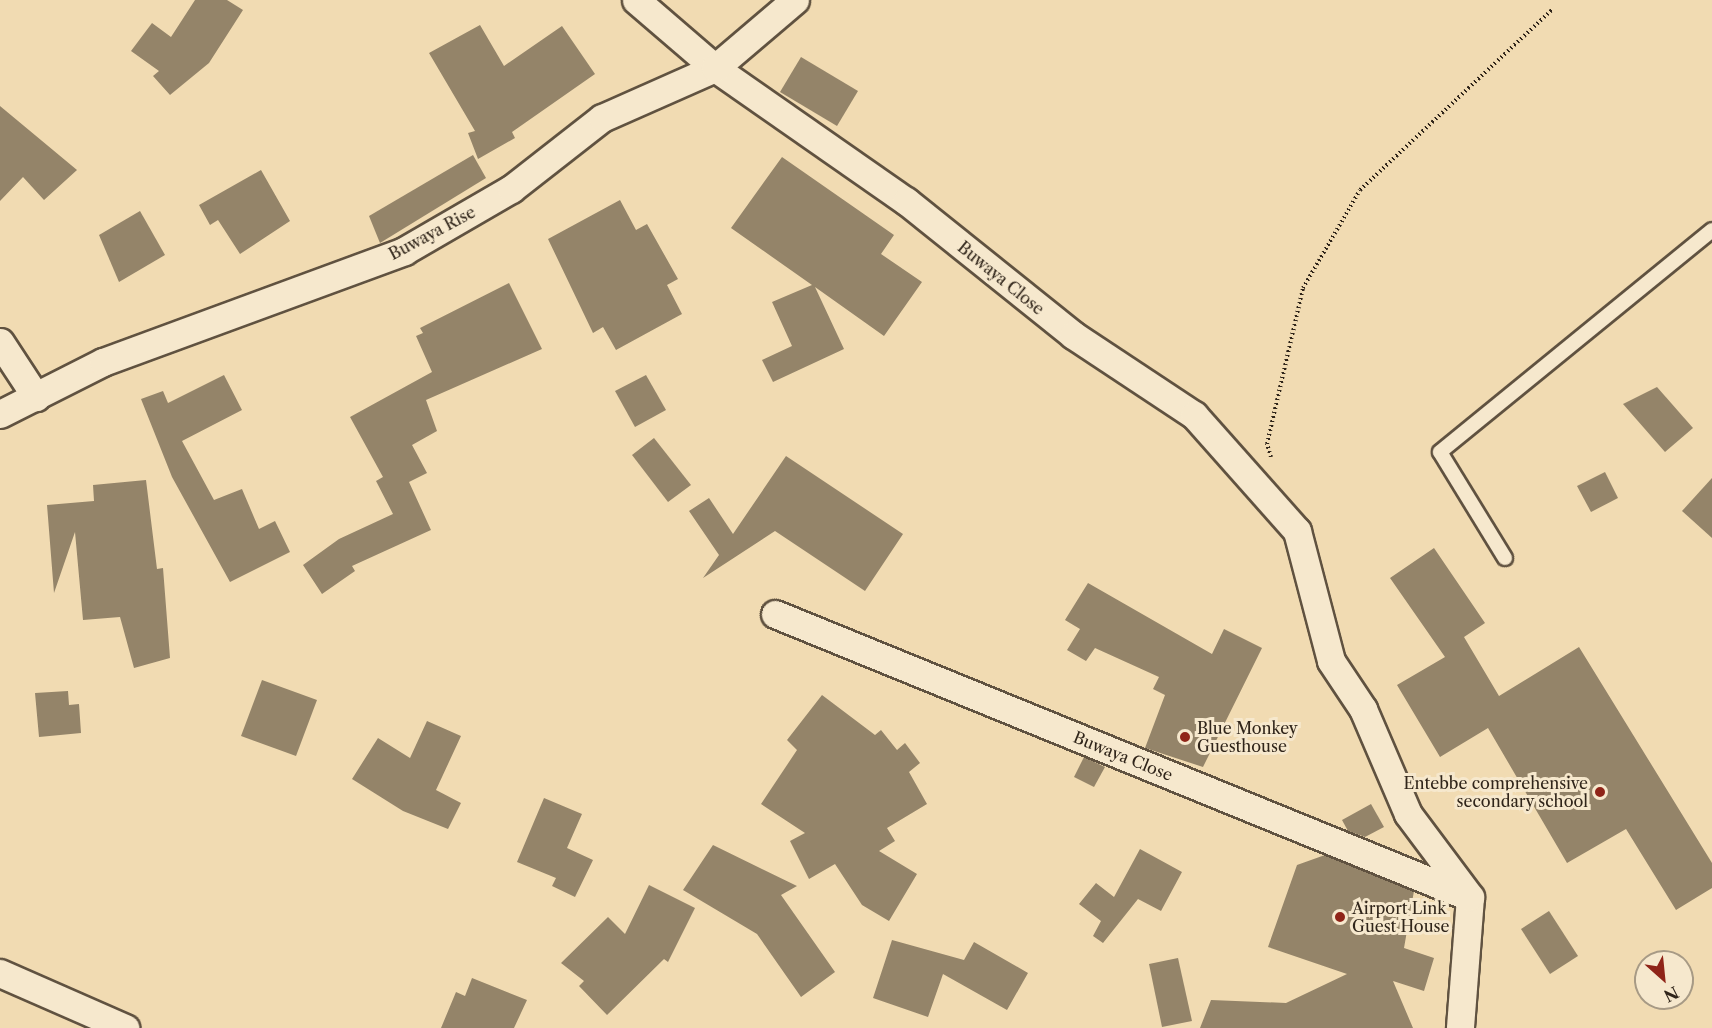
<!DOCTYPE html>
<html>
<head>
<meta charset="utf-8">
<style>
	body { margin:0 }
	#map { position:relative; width:1712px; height:1028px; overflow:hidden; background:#f1dbb2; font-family:"Libre Caslon Text",serif }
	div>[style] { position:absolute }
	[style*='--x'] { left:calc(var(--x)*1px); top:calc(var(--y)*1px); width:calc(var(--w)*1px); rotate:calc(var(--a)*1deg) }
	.building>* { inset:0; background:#948469 }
	.path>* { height:4px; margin-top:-2px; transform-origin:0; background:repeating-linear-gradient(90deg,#30251a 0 1.5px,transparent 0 4.5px) }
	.roads { filter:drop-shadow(2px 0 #605240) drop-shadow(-2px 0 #605240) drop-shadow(0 2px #605240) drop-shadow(0 -2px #605240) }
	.service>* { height:14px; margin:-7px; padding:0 7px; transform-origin:7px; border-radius:7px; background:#f6e8cd }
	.minor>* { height:27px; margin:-13.5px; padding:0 13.5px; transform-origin:13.5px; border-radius:13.5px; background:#f6e8cd }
	.dots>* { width:16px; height:16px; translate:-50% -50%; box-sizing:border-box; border:3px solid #f6e8cd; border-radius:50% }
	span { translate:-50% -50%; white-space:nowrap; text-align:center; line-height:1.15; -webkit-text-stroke:6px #f6e8cd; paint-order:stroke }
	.street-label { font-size:16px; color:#30251a }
	.poi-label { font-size:16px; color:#30251a }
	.left { translate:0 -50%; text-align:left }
	.right { translate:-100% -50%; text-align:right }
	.north { position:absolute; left:1634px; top:950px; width:60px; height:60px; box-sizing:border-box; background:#f6e8cd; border:2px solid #a79a85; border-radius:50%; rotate:153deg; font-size:16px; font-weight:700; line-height:24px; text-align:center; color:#30251a }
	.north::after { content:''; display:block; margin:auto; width:21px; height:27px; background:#8f2418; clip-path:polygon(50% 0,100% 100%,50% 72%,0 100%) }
</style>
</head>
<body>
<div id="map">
	<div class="building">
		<i style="clip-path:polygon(195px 0,227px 0,243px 10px,209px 63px,170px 95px,153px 76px,159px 71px,131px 51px,152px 23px,171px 37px)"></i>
		<i style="clip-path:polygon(480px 25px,504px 66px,562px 26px,595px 74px,512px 132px,515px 138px,478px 159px,468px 133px,475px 131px,429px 53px)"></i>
		<i style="clip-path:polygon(801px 57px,858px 91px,837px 126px,780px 92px)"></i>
		<i style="clip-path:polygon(0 106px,77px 170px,44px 200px,23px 177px,0 201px)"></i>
		<i style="clip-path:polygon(473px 155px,486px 178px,380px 243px,369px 216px)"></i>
		<i style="clip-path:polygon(782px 157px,894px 235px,881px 254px,922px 282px,884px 336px,815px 287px,844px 349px,773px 382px,762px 360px,792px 346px,772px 302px,812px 285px,731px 228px)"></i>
		<i style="clip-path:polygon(261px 170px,290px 221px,240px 254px,218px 220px,210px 225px,199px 205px)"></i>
		<i style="clip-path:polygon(620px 200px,636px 230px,647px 224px,678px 279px,667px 285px,682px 314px,616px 350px,603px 327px,593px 333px,548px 239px)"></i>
		<i style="clip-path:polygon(140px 211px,165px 255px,119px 282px,99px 235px)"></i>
		<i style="clip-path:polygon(509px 283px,542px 349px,426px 400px,437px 431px,412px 445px,427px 473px,409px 482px,431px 530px,352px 566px,355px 571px,322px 594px,303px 565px,339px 539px,393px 514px,376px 481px,383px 477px,350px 417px,432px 372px,416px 336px,423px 333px,420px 328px)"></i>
		<i style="clip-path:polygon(224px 375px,242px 410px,182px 441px,214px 500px,242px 489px,259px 529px,275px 521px,290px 552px,230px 582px,172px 477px,141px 399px,163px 391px,168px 403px)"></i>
		<i style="clip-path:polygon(646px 375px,666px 410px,635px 427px,615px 391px)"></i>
		<i style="clip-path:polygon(1657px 387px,1693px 428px,1665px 452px,1623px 404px)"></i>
		<i style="clip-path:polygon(654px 438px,691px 485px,668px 502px,632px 455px)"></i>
		<i style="clip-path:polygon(786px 456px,903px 534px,865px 591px,775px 531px,703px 578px,719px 555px,689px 511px,709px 498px,733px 534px)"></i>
		<i style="clip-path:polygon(1605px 472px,1618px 498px,1591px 512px,1577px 486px)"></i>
		<i style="clip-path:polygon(1712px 478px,1712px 538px,1682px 511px)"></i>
		<i style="clip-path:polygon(146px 480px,157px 569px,163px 568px,170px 658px,134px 668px,120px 617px,83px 620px,75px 532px,54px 593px,47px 505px,94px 501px,93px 485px)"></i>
		<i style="clip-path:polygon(1434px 548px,1485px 623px,1464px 637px,1499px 696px,1579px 647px,1712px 863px,1712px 888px,1676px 910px,1626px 829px,1567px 863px,1488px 728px,1440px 757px,1397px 685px,1445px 657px,1390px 578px)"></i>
		<i style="clip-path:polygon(1088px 583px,1212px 654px,1224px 629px,1262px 648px,1203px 767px,1145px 748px,1165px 695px,1153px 689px,1159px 677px,1095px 648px,1086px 661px,1067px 650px,1080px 629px,1065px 620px)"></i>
		<i style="clip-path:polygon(262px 680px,317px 700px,296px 756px,241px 736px)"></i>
		<i style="clip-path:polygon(68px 691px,69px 705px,79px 704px,81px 733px,39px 737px,35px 693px)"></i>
		<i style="clip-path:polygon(822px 695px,875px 735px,881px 730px,897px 750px,905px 743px,920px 763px,909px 772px,927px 804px,887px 828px,895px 841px,879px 851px,917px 874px,889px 921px,862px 905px,835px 864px,809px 879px,790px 841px,805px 833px,761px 804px,797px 750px,787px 740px)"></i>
		<i style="clip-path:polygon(427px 721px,461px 736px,436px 790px,461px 803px,448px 829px,403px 811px,352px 779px,378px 738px,410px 758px)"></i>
		<i style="clip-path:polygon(1084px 757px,1105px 767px,1094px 787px,1074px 777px)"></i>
		<i style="clip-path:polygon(544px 798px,582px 814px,567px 848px,593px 860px,575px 897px,552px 886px,556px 878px,517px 862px)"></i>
		<i style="clip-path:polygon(1371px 804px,1384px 827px,1365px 837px,1348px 831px,1342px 820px)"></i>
		<i style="clip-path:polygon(713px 845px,797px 886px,781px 895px,835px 972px,801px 997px,757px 934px,683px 890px)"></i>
		<i style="clip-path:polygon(1140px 849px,1182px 872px,1161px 911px,1138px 899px,1103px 943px,1093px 936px,1101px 921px,1079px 904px,1096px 883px,1114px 897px)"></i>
		<i style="clip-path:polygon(1325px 855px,1414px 891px,1404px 948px,1434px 958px,1424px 991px,1393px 981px,1413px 1028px,1200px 1028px,1211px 1000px,1286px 1003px,1347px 974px,1268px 947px,1297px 865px)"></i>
		<i style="clip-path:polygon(649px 885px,695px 908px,668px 962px,664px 959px,607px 1015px,579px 986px,584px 981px,561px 963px,608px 917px,625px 934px)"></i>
		<i style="clip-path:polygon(1549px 911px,1578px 956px,1550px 974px,1521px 929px)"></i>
		<i style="clip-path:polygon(892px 940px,964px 960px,974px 942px,1028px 973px,1007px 1010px,943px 974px,928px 1017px,873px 998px)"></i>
		<i style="clip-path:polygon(1178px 958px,1192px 1021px,1162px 1027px,1149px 964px)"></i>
		<i style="clip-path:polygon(472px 978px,527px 1000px,514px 1028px,441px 1028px,456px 992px,465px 996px)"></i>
	</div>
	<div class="path">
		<i style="--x:1271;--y:457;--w:14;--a:-107"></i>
		<i style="--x:1267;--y:444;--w:160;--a:-77"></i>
		<i style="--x:1303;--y:288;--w:113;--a:-59.8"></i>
		<i style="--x:1360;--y:190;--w:265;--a:-43.2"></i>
	</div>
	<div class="roads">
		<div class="service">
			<i style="--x:1505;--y:558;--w:124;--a:-121.5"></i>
			<i style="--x:1440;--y:452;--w:351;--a:-39.2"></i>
		</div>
		<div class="minor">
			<i style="--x:636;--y:0;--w:104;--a:40.7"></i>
			<i style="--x:715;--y:68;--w:233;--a:34.9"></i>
			<i style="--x:906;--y:201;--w:214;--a:38.7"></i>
			<i style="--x:1073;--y:335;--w:145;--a:33.5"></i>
			<i style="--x:1194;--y:415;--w:155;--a:48.4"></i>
			<i style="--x:1297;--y:531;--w:134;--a:75.3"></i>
			<i style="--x:1331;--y:661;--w:58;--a:56.3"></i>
			<i style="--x:1363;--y:709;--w:114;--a:66.8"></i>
			<i style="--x:1408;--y:814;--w:104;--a:53.2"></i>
			<i style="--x:1470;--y:897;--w:131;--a:94.4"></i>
			<i style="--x:0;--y:342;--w:66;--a:56.8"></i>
			<i style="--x:0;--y:414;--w:115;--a:-26.8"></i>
			<i style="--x:103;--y:362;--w:321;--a:-20.2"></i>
			<i style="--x:404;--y:251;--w:124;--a:-30.1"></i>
			<i style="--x:511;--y:189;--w:115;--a:-38"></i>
			<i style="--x:602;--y:118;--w:124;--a:-23.9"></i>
			<i style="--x:715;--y:68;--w:105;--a:-40.4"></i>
			<i style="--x:775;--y:614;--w:749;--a:22.18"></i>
			<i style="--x:0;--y:973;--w:137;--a:23.7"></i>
		</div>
	</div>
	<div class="dots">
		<i style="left:1185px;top:737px;background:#8f2418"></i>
		<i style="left:1600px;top:792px;background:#8f2418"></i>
		<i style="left:1340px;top:917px;background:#8f2418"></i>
	</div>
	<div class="street-label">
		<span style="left:432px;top:233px;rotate:-28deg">Buwaya Rise</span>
		<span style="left:1001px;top:278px;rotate:39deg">Buwaya Close</span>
		<span style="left:1123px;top:756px;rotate:22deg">Buwaya Close</span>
	</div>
	<div class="poi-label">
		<span class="left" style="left:1197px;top:737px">Blue Monkey<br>Guesthouse</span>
		<span class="right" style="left:1588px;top:792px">Entebbe comprehensive<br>secondary school</span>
		<span class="left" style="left:1352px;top:917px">Airport Link<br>Guest House</span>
	</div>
	<div class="north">N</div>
</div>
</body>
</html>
